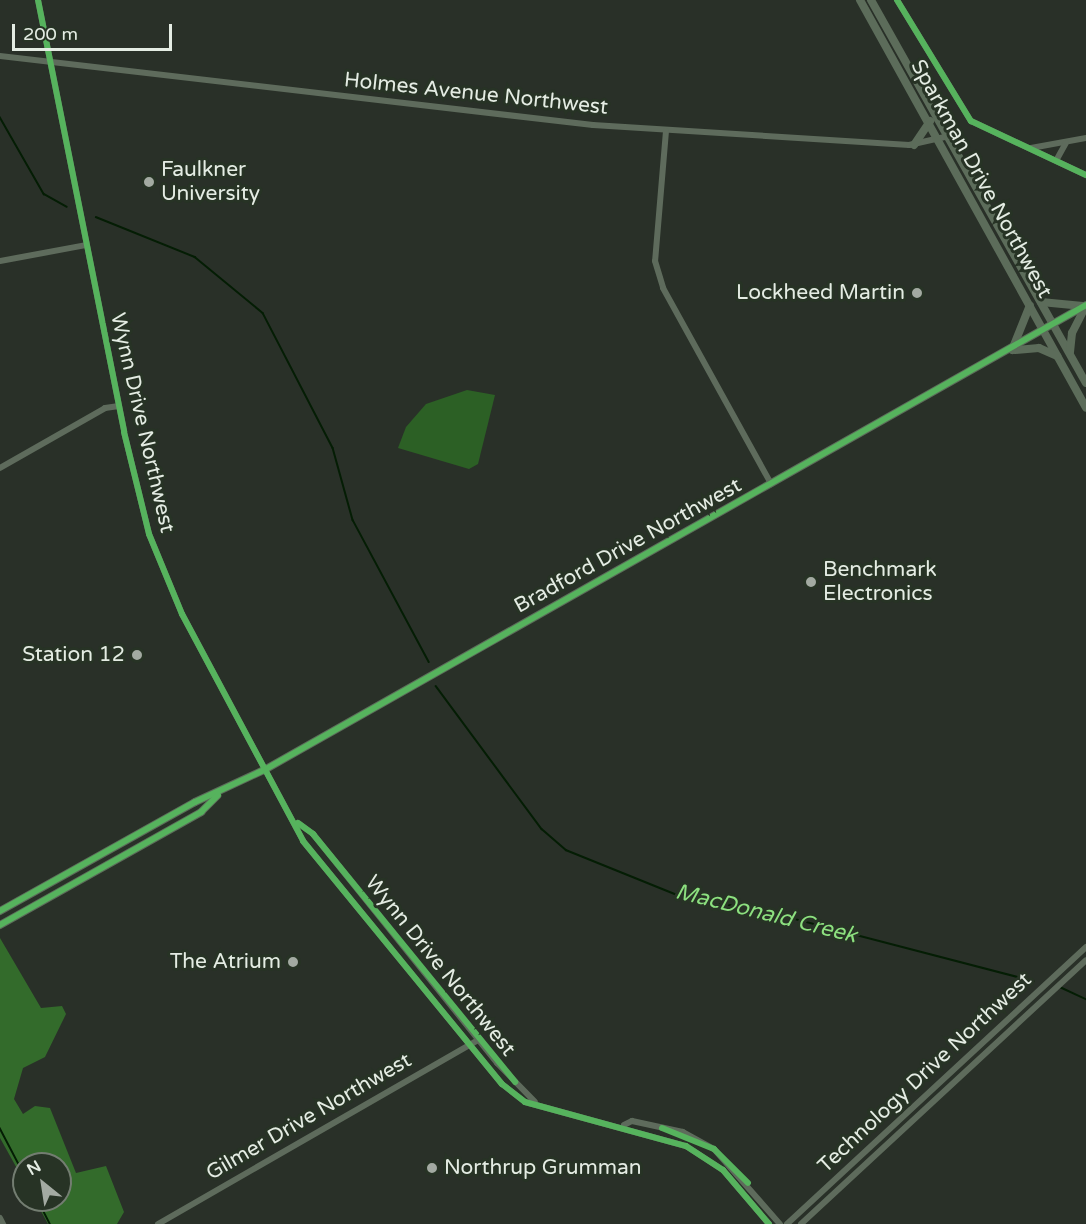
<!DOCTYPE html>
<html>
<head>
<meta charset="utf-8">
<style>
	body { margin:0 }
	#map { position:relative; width:1086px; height:1224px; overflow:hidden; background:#293028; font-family:"Varela Round",sans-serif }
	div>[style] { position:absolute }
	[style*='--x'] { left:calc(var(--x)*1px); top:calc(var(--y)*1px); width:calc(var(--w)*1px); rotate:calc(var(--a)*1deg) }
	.green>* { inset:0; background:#2c6025 }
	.forest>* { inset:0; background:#336b2b }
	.stream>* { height:1.5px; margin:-0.75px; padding:0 0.75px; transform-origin:0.75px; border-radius:0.75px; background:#041d04 }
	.minor>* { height:6px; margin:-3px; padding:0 3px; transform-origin:3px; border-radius:3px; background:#5e6b5c }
	.major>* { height:8px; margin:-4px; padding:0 4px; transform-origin:4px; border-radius:4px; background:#5c6c5a }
	.cycleway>* { height:6px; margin:-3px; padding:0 3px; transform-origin:3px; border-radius:3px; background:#56b35d }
	.dots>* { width:16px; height:16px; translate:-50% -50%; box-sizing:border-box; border:3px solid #273325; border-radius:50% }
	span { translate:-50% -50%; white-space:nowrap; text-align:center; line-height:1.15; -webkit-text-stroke:6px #273325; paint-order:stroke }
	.street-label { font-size:21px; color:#e4ece3 }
	.poi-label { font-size:21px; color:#e4ece3 }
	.left { translate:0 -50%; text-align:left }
	.right { translate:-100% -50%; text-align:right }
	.water-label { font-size:22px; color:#8ce07f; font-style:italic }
	.north { position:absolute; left:12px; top:1152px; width:60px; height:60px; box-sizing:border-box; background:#273325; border:2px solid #737d71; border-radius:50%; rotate:330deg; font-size:16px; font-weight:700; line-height:24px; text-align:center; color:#e4ece3 }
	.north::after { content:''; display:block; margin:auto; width:21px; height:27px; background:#a3aaa2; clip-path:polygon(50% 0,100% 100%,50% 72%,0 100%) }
	.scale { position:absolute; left:12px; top:24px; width:160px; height:27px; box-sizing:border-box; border:3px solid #e4ece3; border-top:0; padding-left:8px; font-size:18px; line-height:21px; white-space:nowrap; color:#e4ece3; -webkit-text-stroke:4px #273325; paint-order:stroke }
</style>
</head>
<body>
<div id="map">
	<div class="green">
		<i style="clip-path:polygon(467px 390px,495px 395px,478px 464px,469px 469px,398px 448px,406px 427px,426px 404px)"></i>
	</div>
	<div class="forest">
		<i style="clip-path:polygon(0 938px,41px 1008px,62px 1006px,66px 1014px,45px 1057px,23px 1068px,14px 1099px,23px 1114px,35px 1106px,50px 1108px,76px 1173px,106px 1166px,124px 1212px,117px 1224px,48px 1224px,35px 1200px,60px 1200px,60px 1164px,24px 1164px,24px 1181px,0 1138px)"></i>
	</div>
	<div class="stream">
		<i style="--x:0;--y:117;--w:89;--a:60.3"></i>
		<i style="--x:44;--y:194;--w:26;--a:29"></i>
		<i style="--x:96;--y:217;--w:107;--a:22"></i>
		<i style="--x:195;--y:257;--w:88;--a:39.5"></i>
		<i style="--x:263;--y:313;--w:152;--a:62.6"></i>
		<i style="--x:333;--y:448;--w:75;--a:74.5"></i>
		<i style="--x:353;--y:520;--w:161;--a:61.8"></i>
		<i style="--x:436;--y:686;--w:178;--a:53.5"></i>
		<i style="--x:542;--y:829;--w:32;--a:41"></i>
		<i style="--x:566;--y:850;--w:139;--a:22"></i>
		<i style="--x:695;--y:902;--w:54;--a:5.3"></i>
		<i style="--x:749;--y:907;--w:294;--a:14.6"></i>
		<i style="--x:1060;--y:987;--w:29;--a:25"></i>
		<i style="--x:0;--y:1128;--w:52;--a:62.4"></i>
		<i style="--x:38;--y:1200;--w:27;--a:63"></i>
	</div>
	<div class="minor">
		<i style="--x:38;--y:0;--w:440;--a:78.7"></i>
		<i style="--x:124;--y:432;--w:105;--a:76.2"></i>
		<i style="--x:149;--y:534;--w:87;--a:67.6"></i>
		<i style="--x:182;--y:614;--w:257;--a:61.9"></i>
		<i style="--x:303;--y:841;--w:314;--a:50.7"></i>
		<i style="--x:502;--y:1084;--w:29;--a:38"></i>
		<i style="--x:525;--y:1102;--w:167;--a:15.3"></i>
		<i style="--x:686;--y:1146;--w:44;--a:33"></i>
		<i style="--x:723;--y:1170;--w:71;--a:49.6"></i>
		<i style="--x:897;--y:0;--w:142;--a:58.6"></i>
		<i style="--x:971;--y:121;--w:127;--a:25.2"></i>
		<i style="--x:0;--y:56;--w:597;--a:6.64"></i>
		<i style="--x:593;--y:125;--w:317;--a:3.6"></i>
		<i style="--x:909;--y:145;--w:41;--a:-12.7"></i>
		<i style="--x:666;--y:131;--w:130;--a:94.8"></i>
		<i style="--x:655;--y:261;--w:28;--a:73"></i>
		<i style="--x:663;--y:288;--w:224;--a:61.1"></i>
		<i style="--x:1031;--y:148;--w:56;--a:-10.3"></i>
		<i style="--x:1057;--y:159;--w:18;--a:-61"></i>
		<i style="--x:0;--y:261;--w:87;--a:-10.5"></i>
		<i style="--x:0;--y:468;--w:121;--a:-29.7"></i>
		<i style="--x:105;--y:408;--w:14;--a:-8"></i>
		<i style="--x:298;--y:823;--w:19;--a:36"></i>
		<i style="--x:313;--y:834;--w:294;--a:51.2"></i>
		<i style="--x:497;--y:1063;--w:54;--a:45.7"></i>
		<i style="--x:624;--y:1125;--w:9;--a:-27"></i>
		<i style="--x:632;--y:1121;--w:52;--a:12.2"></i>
		<i style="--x:683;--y:1132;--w:35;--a:29"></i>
		<i style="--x:714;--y:1149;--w:100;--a:48.7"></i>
		<i style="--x:0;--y:1218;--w:7;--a:63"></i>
		<i style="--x:158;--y:1224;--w:369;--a:-29.9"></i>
		<i style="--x:787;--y:1224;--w:408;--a:-42.8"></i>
		<i style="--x:801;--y:1224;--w:388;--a:-42.8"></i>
	</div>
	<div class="major">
		<i style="--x:860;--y:0;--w:466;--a:61"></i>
		<i style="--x:871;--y:0;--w:439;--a:60.7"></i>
		<i style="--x:914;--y:145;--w:29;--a:-56"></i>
		<i style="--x:1041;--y:302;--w:42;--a:5.4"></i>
		<i style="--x:1012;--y:350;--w:48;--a:-68.2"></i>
		<i style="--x:1015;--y:350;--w:24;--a:-5"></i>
		<i style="--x:1039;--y:348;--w:20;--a:24"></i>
		<i style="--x:1070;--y:352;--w:19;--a:-84"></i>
		<i style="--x:1072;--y:333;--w:30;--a:-63"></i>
		<i style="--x:0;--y:911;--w:223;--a:-29.2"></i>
		<i style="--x:195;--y:802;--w:78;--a:-24.9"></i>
		<i style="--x:266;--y:769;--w:942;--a:-29.5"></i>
		<i style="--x:0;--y:925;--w:231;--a:-29.3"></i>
		<i style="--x:201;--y:812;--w:23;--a:-45"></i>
	</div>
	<div class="cycleway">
		<i style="--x:38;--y:0;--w:440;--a:78.7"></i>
		<i style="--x:124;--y:432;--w:105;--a:76.2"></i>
		<i style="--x:149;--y:534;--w:87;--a:67.6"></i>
		<i style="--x:182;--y:614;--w:257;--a:61.9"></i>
		<i style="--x:303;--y:841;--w:314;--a:50.7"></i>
		<i style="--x:502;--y:1084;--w:29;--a:38"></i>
		<i style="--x:525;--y:1102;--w:167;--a:15.3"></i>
		<i style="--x:686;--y:1146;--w:44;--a:33"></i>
		<i style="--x:723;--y:1170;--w:71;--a:49.6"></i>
		<i style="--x:897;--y:0;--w:142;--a:58.6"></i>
		<i style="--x:971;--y:121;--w:127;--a:25.2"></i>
		<i style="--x:298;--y:823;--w:19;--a:36"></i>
		<i style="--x:313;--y:834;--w:320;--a:50.8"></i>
		<i style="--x:0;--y:911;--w:223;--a:-29.2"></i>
		<i style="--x:195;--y:802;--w:78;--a:-24.9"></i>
		<i style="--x:266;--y:769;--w:942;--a:-29.5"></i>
		<i style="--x:0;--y:925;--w:231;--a:-29.3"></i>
		<i style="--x:201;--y:812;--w:24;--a:-45"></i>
		<i style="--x:662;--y:1128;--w:56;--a:22"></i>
		<i style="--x:714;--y:1149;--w:48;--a:45"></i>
	</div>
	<div class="dots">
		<i style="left:149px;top:182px;background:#a3aaa2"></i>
		<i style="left:917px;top:293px;background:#a3aaa2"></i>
		<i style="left:811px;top:582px;background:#a3aaa2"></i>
		<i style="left:137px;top:655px;background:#a3aaa2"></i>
		<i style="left:293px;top:962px;background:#a3aaa2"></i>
		<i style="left:432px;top:1168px;background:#a3aaa2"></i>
	</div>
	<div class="street-label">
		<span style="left:476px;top:94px;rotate:6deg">Holmes Avenue Northwest</span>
		<span style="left:981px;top:179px;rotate:61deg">Sparkman Drive Northwest</span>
		<span style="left:142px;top:423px;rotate:77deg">Wynn Drive Northwest</span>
		<span style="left:628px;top:546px;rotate:-29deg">Bradford Drive Northwest</span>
		<span style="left:440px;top:966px;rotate:51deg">Wynn Drive Northwest</span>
		<span style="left:925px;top:1073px;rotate:-43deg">Technology Drive Northwest</span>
		<span style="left:309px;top:1117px;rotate:-30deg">Gilmer Drive Northwest</span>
	</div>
	<div class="poi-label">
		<span class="left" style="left:161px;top:182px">Faulkner<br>University</span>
		<span class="right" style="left:905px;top:293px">Lockheed Martin</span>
		<span class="left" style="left:823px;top:582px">Benchmark<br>Electronics</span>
		<span class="right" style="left:125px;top:655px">Station 12</span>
		<span class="right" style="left:281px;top:962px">The Atrium</span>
		<span class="left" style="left:444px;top:1168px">Northrup Grumman</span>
	</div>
	<div class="water-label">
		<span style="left:766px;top:914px;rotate:14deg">MacDonald Creek</span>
	</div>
	<div class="north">N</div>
	<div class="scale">200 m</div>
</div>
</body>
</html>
